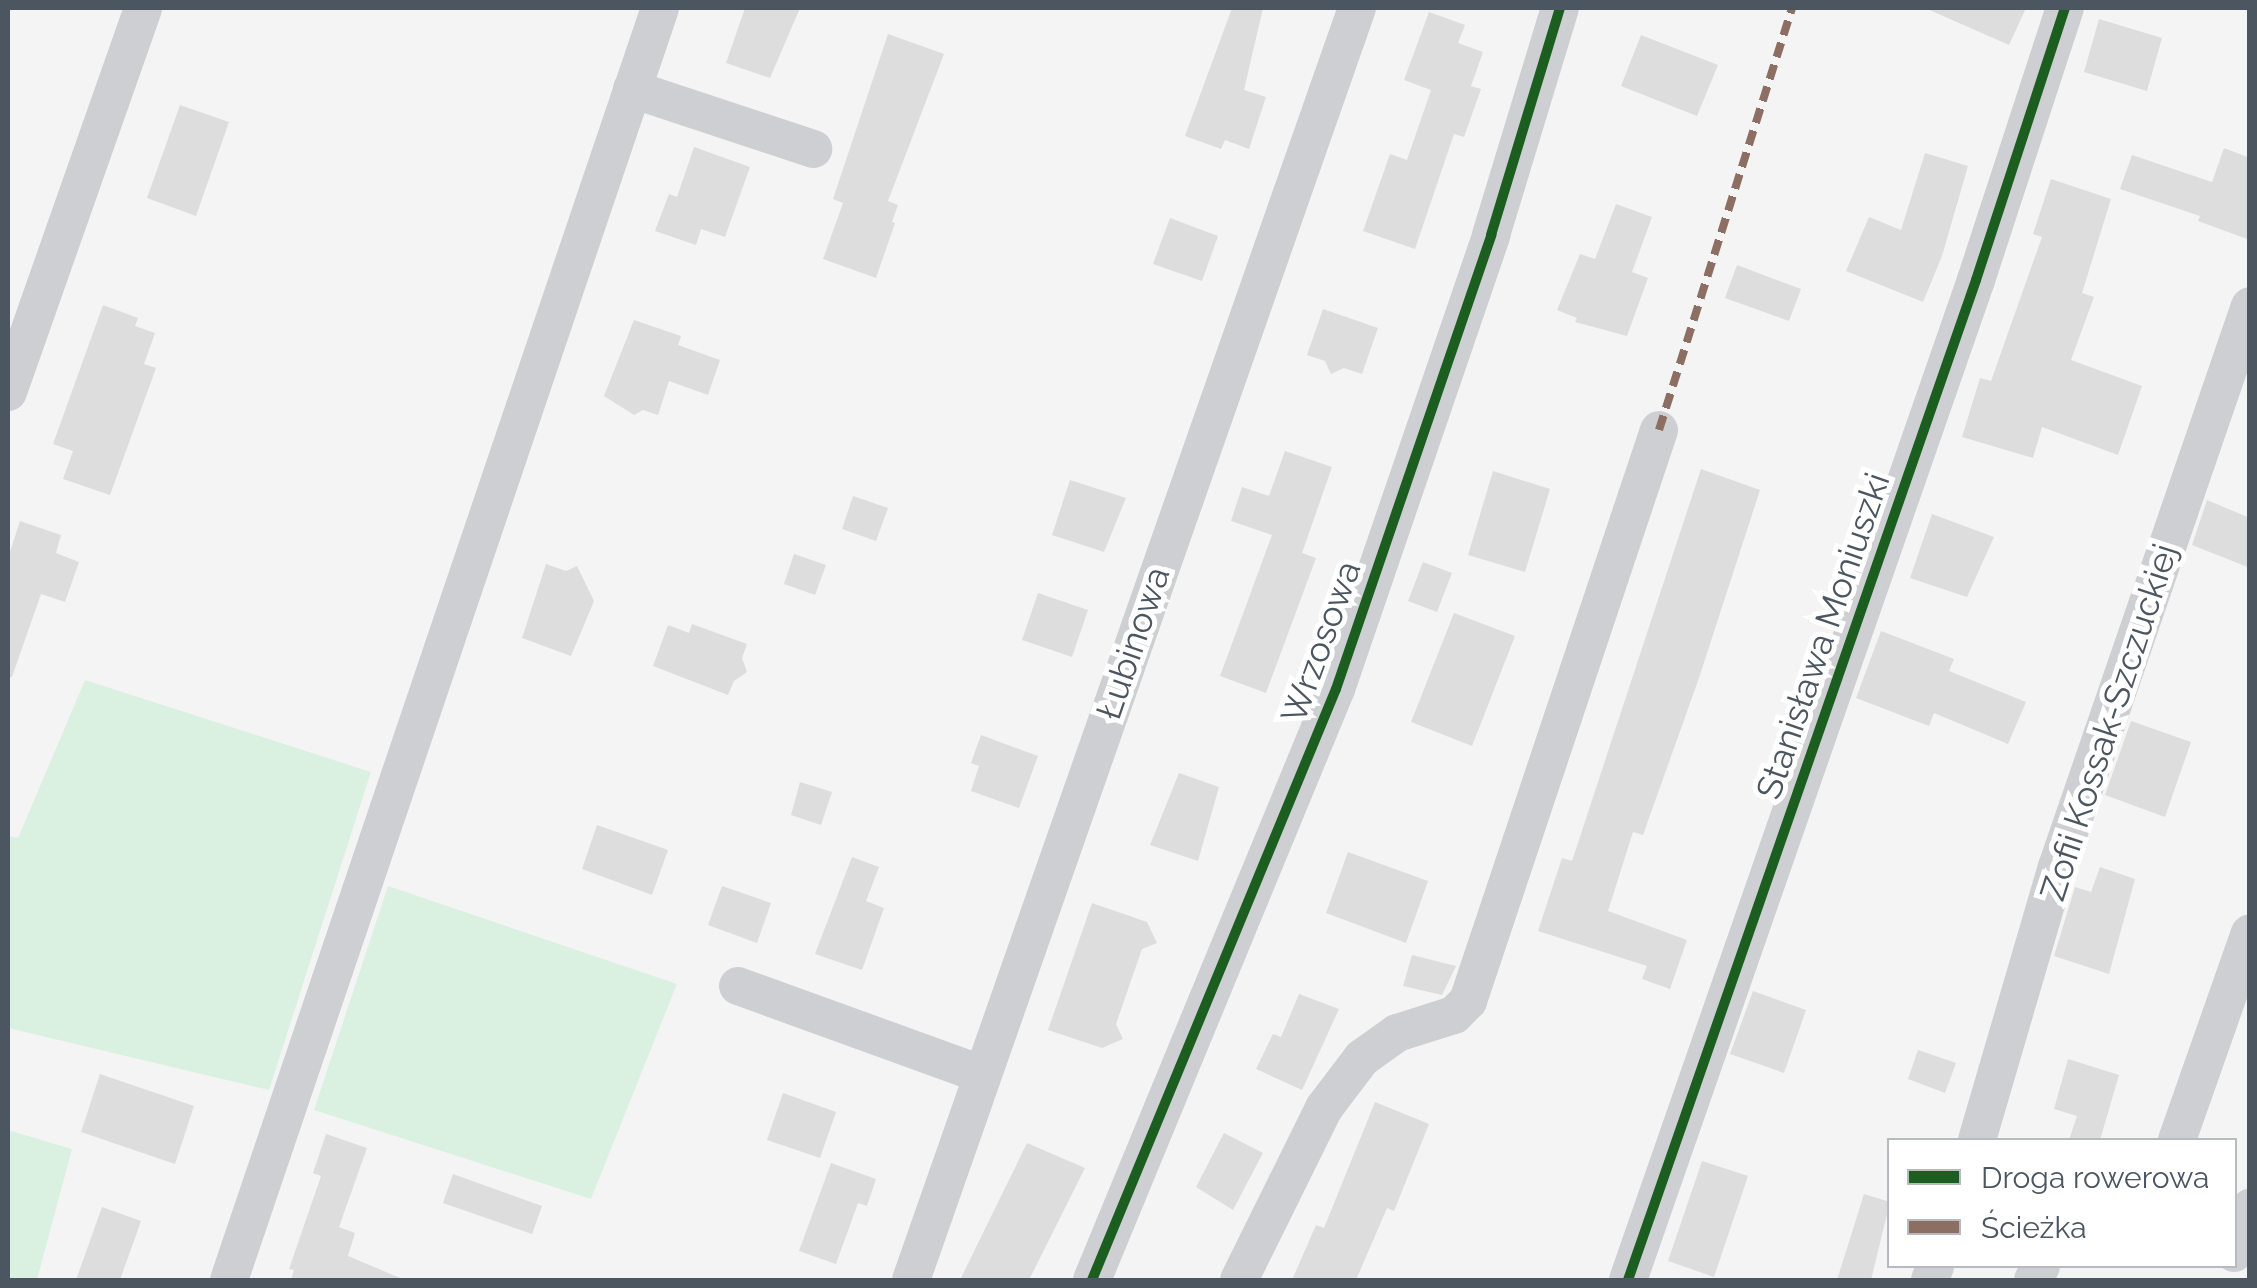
<!DOCTYPE html>
<html>
<head>
<meta charset="utf-8">
<style>
	body { margin:0 }
	#map { position:relative; width:2257px; height:1288px; overflow:hidden; background:#f4f4f4; font-family:Raleway,sans-serif }
	div>[style] { position:absolute }
	[style*='--x'] { left:calc(var(--x)*1px); top:calc(var(--y)*1px); width:calc(var(--w)*1px); rotate:calc(var(--a)*1deg) }
	.green>* { inset:0; background:#daf1e2 }
	.building>* { inset:0; background:#ddddde }
	.minor>* { height:38px; margin:-19px; padding:0 19px; transform-origin:19px; border-radius:19px; background:#cdcfd2 }
	.quiet>* { height:8px; margin-top:-4px; transform-origin:0; background:repeating-linear-gradient(90deg,#8d6e63 0 15px,transparent 0 23px) }
	.cycleway>* { height:10px; margin:-5px; padding:0 5px; transform-origin:5px; border-radius:5px; background:#1b5e20 }
	span { translate:-50% -50%; white-space:nowrap; text-align:center; line-height:1.15; -webkit-text-stroke:10px #fff; paint-order:stroke }
	.street-label { font-size:35px; color:#4b5660 }
	.frame { position:absolute; inset:0; border:10px solid #4b5660; pointer-events:none }
	.legend { position:absolute; left:1887px; top:1138px; width:350px; height:130px; box-sizing:border-box; background:#fff; border:2px solid #b7bbbf; margin:0; padding:12px 18px; list-style:none; font-size:30px; color:#4b5660 }
	.legend li { display:flex; align-items:center; gap:20px; height:50px }
	.legend b { width:50px; border:2px solid #b7bbbf }
</style>
</head>
<body>
<div id="map">
	<div class="green">
		<i style="clip-path:polygon(85px 680px,371px 772px,269px 1090px,8px 1028px,8px 836px,18px 838px)"></i>
		<i style="clip-path:polygon(388px 886px,677px 984px,591px 1199px,314px 1110px)"></i>
		<i style="clip-path:polygon(8px 1130px,72px 1149px,37px 1280px,8px 1280px)"></i>
	</div>
	<div class="building">
		<i style="clip-path:polygon(745px 8px,800px 8px,770px 78px,726px 63px)"></i>
		<i style="clip-path:polygon(1232px 8px,1263px 8px,1244px 90px,1266px 97px,1249px 149px,1225px 140px,1221px 149px,1185px 136px)"></i>
		<i style="clip-path:polygon(1925px 8px,2026px 8px,2009px 45px)"></i>
		<i style="clip-path:polygon(1429px 12px,1465px 25px,1458px 43px,1483px 52px,1471px 86px,1481px 89px,1464px 137px,1454px 134px,1415px 249px,1363px 231px,1390px 154px,1407px 160px,1431px 90px,1404px 80px)"></i>
		<i style="clip-path:polygon(2099px 19px,2162px 38px,2147px 91px,2084px 72px)"></i>
		<i style="clip-path:polygon(888px 34px,944px 54px,888px 201px,898px 205px,892px 222px,895px 223px,876px 278px,823px 259px,843px 203px,833px 199px)"></i>
		<i style="clip-path:polygon(1641px 35px,1718px 65px,1697px 116px,1621px 86px)"></i>
		<i style="clip-path:polygon(180px 105px,229px 122px,196px 216px,147px 198px)"></i>
		<i style="clip-path:polygon(694px 147px,750px 167px,725px 237px,701px 229px,696px 245px,655px 231px,669px 194px,677px 197px)"></i>
		<i style="clip-path:polygon(2224px 148px,2250px 158px,2250px 240px,2198px 221px,2200px 216px,2120px 189px,2132px 155px,2212px 182px)"></i>
		<i style="clip-path:polygon(1925px 153px,1968px 166px,1942px 256px,1923px 302px,1846px 271px,1869px 217px,1901px 230px)"></i>
		<i style="clip-path:polygon(2051px 179px,2111px 199px,2082px 293px,2094px 297px,2071px 360px,2142px 386px,2118px 455px,2042px 427px,2033px 458px,1962px 437px,1980px 378px,1991px 381px,2042px 237px,2033px 234px)"></i>
		<i style="clip-path:polygon(1616px 204px,1652px 217px,1632px 272px,1648px 278px,1627px 336px,1575px 322px,1577px 318px,1557px 310px,1580px 254px,1595px 259px)"></i>
		<i style="clip-path:polygon(1170px 218px,1218px 236px,1202px 281px,1153px 264px)"></i>
		<i style="clip-path:polygon(1737px 265px,1801px 289px,1789px 321px,1725px 298px)"></i>
		<i style="clip-path:polygon(103px 305px,138px 318px,135px 326px,155px 333px,144px 364px,156px 368px,110px 495px,63px 479px,73px 451px,53px 444px)"></i>
		<i style="clip-path:polygon(1323px 309px,1378px 328px,1362px 374px,1344px 368px,1331px 374px,1325px 361px,1307px 355px)"></i>
		<i style="clip-path:polygon(634px 320px,681px 336px,678px 345px,720px 360px,708px 395px,669px 381px,658px 415px,643px 410px,634px 415px,604px 396px)"></i>
		<i style="clip-path:polygon(1285px 451px,1332px 467px,1302px 553px,1316px 558px,1266px 693px,1220px 676px,1272px 535px,1231px 521px,1242px 487px,1269px 496px)"></i>
		<i style="clip-path:polygon(1701px 469px,1760px 490px,1699px 678px,1643px 835px,1633px 832px,1608px 911px,1687px 940px,1670px 989px,1642px 979px,1647px 966px,1538px 931px,1562px 858px,1572px 861px)"></i>
		<i style="clip-path:polygon(1493px 471px,1550px 489px,1525px 572px,1468px 555px)"></i>
		<i style="clip-path:polygon(1070px 480px,1126px 498px,1104px 552px,1052px 535px)"></i>
		<i style="clip-path:polygon(853px 496px,888px 508px,876px 541px,842px 529px)"></i>
		<i style="clip-path:polygon(2207px 500px,2250px 518px,2250px 568px,2192px 545px)"></i>
		<i style="clip-path:polygon(1932px 514px,1994px 537px,1967px 597px,1910px 578px)"></i>
		<i style="clip-path:polygon(20px 521px,61px 535px,56px 553px,79px 562px,65px 602px,41px 594px,12px 677px,8px 677px,8px 558px)"></i>
		<i style="clip-path:polygon(794px 554px,826px 565px,815px 595px,784px 584px)"></i>
		<i style="clip-path:polygon(1423px 562px,1452px 573px,1437px 612px,1408px 601px)"></i>
		<i style="clip-path:polygon(546px 564px,566px 571px,577px 566px,594px 601px,571px 656px,522px 638px)"></i>
		<i style="clip-path:polygon(1038px 593px,1088px 610px,1072px 657px,1022px 640px)"></i>
		<i style="clip-path:polygon(1454px 613px,1515px 636px,1472px 746px,1411px 722px)"></i>
		<i style="clip-path:polygon(692px 624px,747px 644px,742px 658px,747px 672px,734px 681px,728px 695px,653px 666px,668px 625px,689px 633px)"></i>
		<i style="clip-path:polygon(1881px 631px,1954px 659px,1949px 671px,2026px 702px,2008px 744px,1934px 713px,1929px 726px,1856px 698px)"></i>
		<i style="clip-path:polygon(2131px 721px,2191px 742px,2165px 817px,2105px 795px)"></i>
		<i style="clip-path:polygon(981px 735px,1038px 756px,1019px 808px,971px 791px,979px 766px,971px 763px)"></i>
		<i style="clip-path:polygon(1179px 773px,1219px 787px,1198px 861px,1150px 845px)"></i>
		<i style="clip-path:polygon(800px 782px,832px 792px,821px 825px,791px 815px)"></i>
		<i style="clip-path:polygon(597px 825px,668px 850px,652px 895px,582px 869px)"></i>
		<i style="clip-path:polygon(1348px 852px,1428px 881px,1406px 943px,1326px 913px)"></i>
		<i style="clip-path:polygon(852px 857px,879px 867px,866px 901px,884px 908px,862px 970px,815px 954px)"></i>
		<i style="clip-path:polygon(2100px 867px,2135px 879px,2109px 974px,2054px 956px,2075px 887px,2091px 892px)"></i>
		<i style="clip-path:polygon(722px 886px,771px 903px,757px 943px,708px 925px)"></i>
		<i style="clip-path:polygon(1092px 903px,1147px 922px,1157px 943px,1142px 949px,1116px 1024px,1123px 1039px,1102px 1048px,1048px 1030px)"></i>
		<i style="clip-path:polygon(1412px 955px,1456px 966px,1442px 995px,1403px 986px)"></i>
		<i style="clip-path:polygon(1753px 991px,1806px 1010px,1784px 1073px,1730px 1054px)"></i>
		<i style="clip-path:polygon(1299px 994px,1339px 1009px,1302px 1090px,1256px 1069px,1273px 1034px,1281px 1037px)"></i>
		<i style="clip-path:polygon(1918px 1050px,1956px 1063px,1945px 1093px,1908px 1079px)"></i>
		<i style="clip-path:polygon(2068px 1059px,2119px 1075px,2100px 1140px,2069px 1140px,2077px 1116px,2054px 1109px)"></i>
		<i style="clip-path:polygon(100px 1074px,194px 1106px,175px 1164px,81px 1132px)"></i>
		<i style="clip-path:polygon(783px 1093px,836px 1112px,820px 1158px,767px 1140px)"></i>
		<i style="clip-path:polygon(1375px 1102px,1429px 1124px,1394px 1211px,1387px 1208px,1356px 1280px,1292px 1280px,1316px 1225px,1324px 1228px)"></i>
		<i style="clip-path:polygon(1224px 1133px,1263px 1153px,1233px 1210px,1196px 1187px)"></i>
		<i style="clip-path:polygon(326px 1134px,367px 1148px,339px 1227px,355px 1233px,348px 1256px,405px 1280px,291px 1280px,294px 1270px,289px 1269px,321px 1176px,313px 1173px)"></i>
		<i style="clip-path:polygon(1027px 1143px,1085px 1168px,1029px 1280px,960px 1280px)"></i>
		<i style="clip-path:polygon(1702px 1161px,1748px 1176px,1714px 1277px,1668px 1261px)"></i>
		<i style="clip-path:polygon(831px 1163px,876px 1179px,867px 1206px,858px 1203px,836px 1264px,799px 1251px)"></i>
		<i style="clip-path:polygon(453px 1174px,542px 1206px,532px 1234px,443px 1203px)"></i>
		<i style="clip-path:polygon(1864px 1194px,1890px 1202px,1871px 1280px,1837px 1280px)"></i>
		<i style="clip-path:polygon(102px 1207px,141px 1221px,120px 1280px,76px 1280px)"></i>
	</div>
	<div class="minor">
		<i style="--x:632;--y:89;--w:191;--a:18.3"></i>
		<i style="--x:8;--y:392;--w:407;--a:-70.6"></i>
		<i style="--x:738;--y:986;--w:258;--a:19.9"></i>
		<i style="--x:1977;--y:1140;--w:284;--a:-73.7"></i>
		<i style="--x:2057;--y:867;--w:593;--a:-71.02"></i>
		<i style="--x:2177;--y:1140;--w:219;--a:-70.6"></i>
		<i style="--x:2234;--y:1253;--w:48;--a:-70.4"></i>
		<i style="--x:229;--y:1280;--w:1343;--a:-71.28"></i>
		<i style="--x:911;--y:1280;--w:1348;--a:-70.68"></i>
		<i style="--x:1092;--y:1280;--w:639;--a:-67.57"></i>
		<i style="--x:1336;--y:689;--w:480;--a:-71.1"></i>
		<i style="--x:1491;--y:235;--w:237;--a:-73.1"></i>
		<i style="--x:1239;--y:1280;--w:192;--a:-63.7"></i>
		<i style="--x:1324;--y:1108;--w:63;--a:-52.8"></i>
		<i style="--x:1362;--y:1058;--w:43;--a:-35.5"></i>
		<i style="--x:1397;--y:1033;--w:60;--a:-17.5"></i>
		<i style="--x:1454;--y:1015;--w:20;--a:-45"></i>
		<i style="--x:1468;--y:1001;--w:602;--a:-71.5"></i>
		<i style="--x:1628;--y:1280;--w:1059;--a:-70.81"></i>
		<i style="--x:1976;--y:280;--w:286;--a:-71.9"></i>
		<i style="--x:1930;--y:1280;--w:15;--a:-70"></i>
		<i style="--x:2033;--y:1280;--w:16;--a:-60"></i>
	</div>
	<div class="quiet">
		<i style="--x:1659;--y:430;--w:442;--a:-72.5"></i>
	</div>
	<div class="cycleway">
		<i style="--x:1092;--y:1280;--w:639;--a:-67.57"></i>
		<i style="--x:1336;--y:689;--w:480;--a:-71.1"></i>
		<i style="--x:1491;--y:235;--w:237;--a:-73.1"></i>
		<i style="--x:1628;--y:1280;--w:1059;--a:-70.81"></i>
		<i style="--x:1976;--y:280;--w:286;--a:-71.9"></i>
	</div>
	<div class="street-label">
		<span style="left:1823px;top:636px;rotate:-71deg">Stanisława Moniuszki</span>
		<span style="left:1321px;top:642px;rotate:-70deg">Wrzosowa</span>
		<span style="left:1133px;top:643px;rotate:-71deg">Łubinowa</span>
		<span style="left:2109px;top:722px;rotate:-72deg">Zofii Kossak-Szczuckiej</span>
	</div>
	<div class="frame"></div>
	<ul class="legend">
	<li><b style="height:12px;background:#1b5e20"></b>Droga rowerowa</li>
	<li><b style="height:12px;background:#8d6e63"></b>Ścieżka</li>
	</ul>
</div>
</body>
</html>
